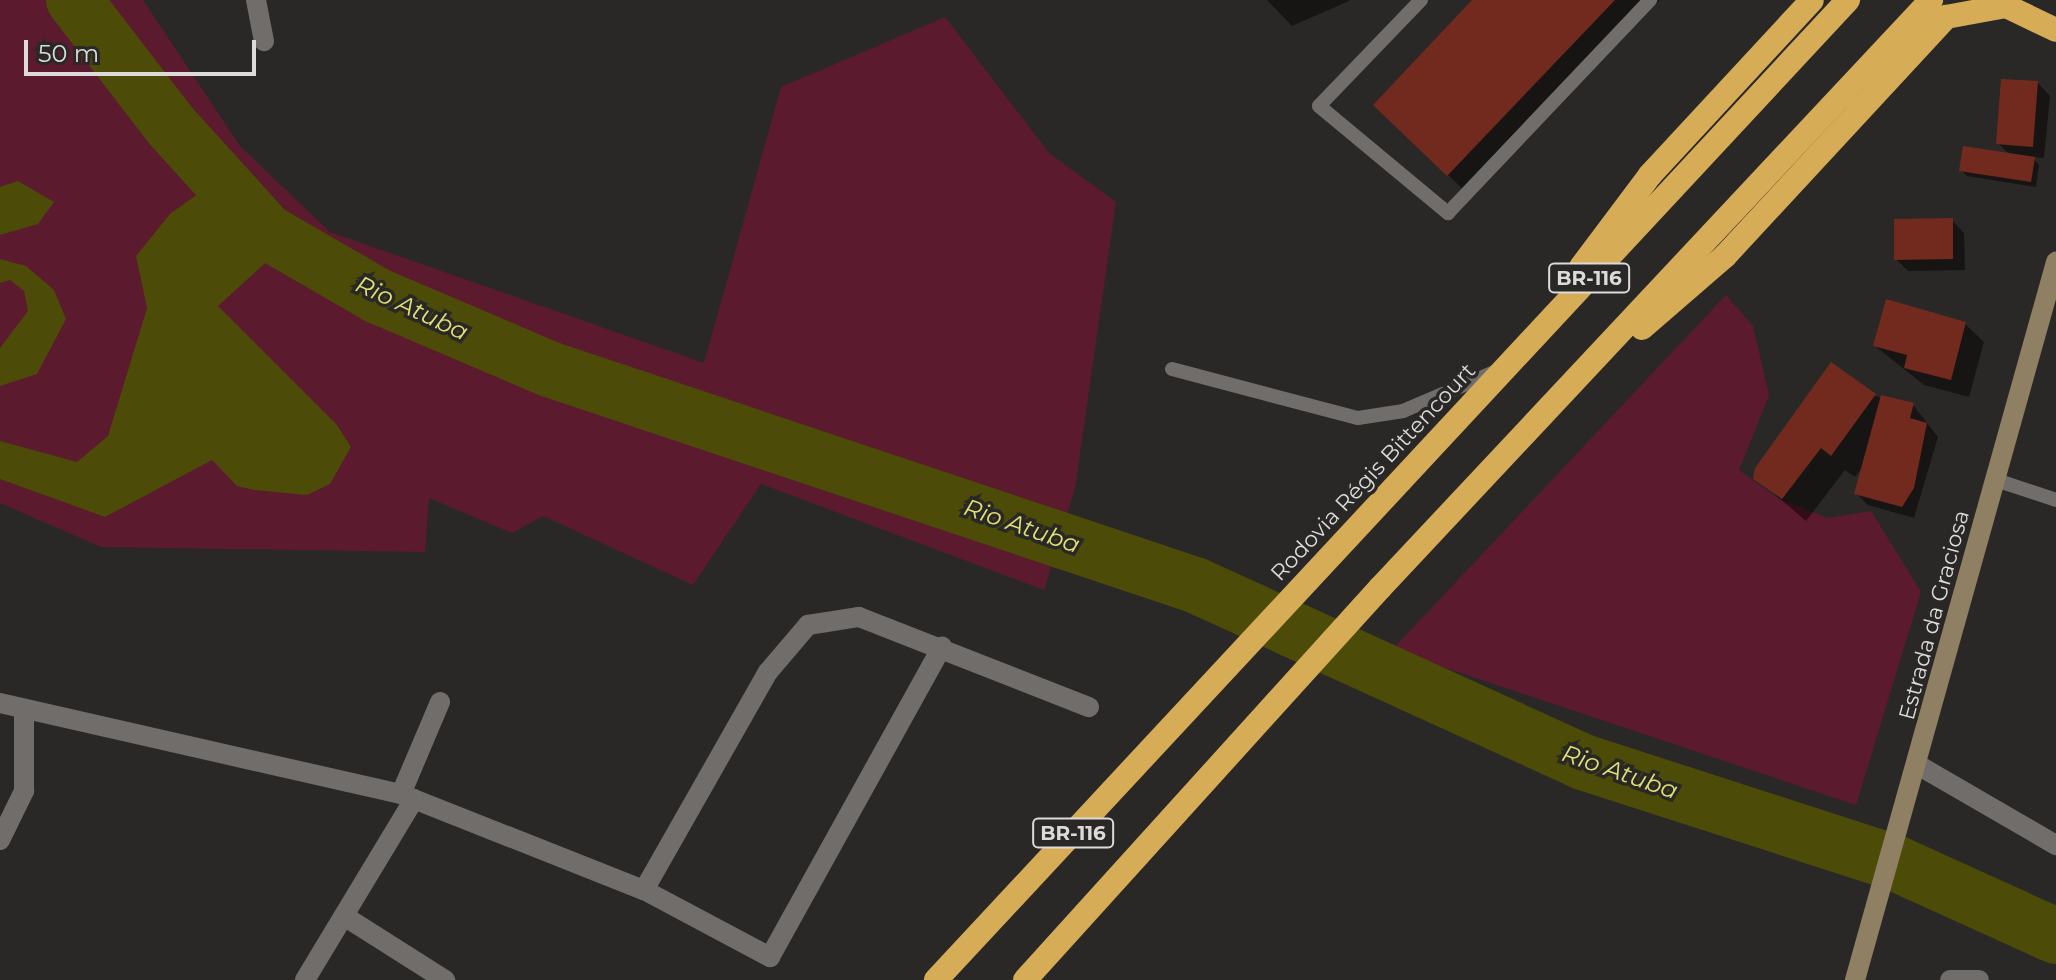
<!DOCTYPE html>
<html>
<head>
<meta charset="utf-8">
<style>
	body { margin:0 }
	#map { position:relative; width:2056px; height:980px; overflow:hidden; background:#2a2826; font-family:Montserrat,sans-serif }
	div>[style] { position:absolute }
	[style*='--x'] { left:calc(var(--x)*1px); top:calc(var(--y)*1px); width:calc(var(--w)*1px); rotate:calc(var(--a)*1deg) }
	.green>* { inset:0; background:#5b1a2e }
	.water>* { inset:0; background:#4c4b07 }
	.shadow>* { inset:0; background:#0007 }
	.river>* { height:56px; margin:-28px; padding:0 28px; transform-origin:28px; border-radius:28px; background:#4c4b07 }
	.building>* { inset:0; background:#722a1f }
	.lane>* { height:14px; margin:-7px; padding:0 7px; transform-origin:7px; border-radius:7px; background:#706d6a }
	.street>* { height:20px; margin:-10px; padding:0 10px; transform-origin:10px; border-radius:10px; background:#706d6a }
	.secondary>* { height:20px; margin:-10px; padding:0 10px; transform-origin:10px; border-radius:10px; background:#8f8064 }
	.highway>* { height:24px; margin:-12px; padding:0 12px; transform-origin:12px; border-radius:12px; background:#d6ac57 }
	span { translate:-50% -50%; white-space:nowrap; text-align:center; line-height:1.15; -webkit-text-stroke:7px #2a2826; paint-order:stroke }
	.shield-label span { padding:2px 6px; background:#2a2826; border:2px solid; border-radius:6px; -webkit-text-stroke-width:0 }
	.shield-label { font-size:20px; color:#dddbd9; font-weight:700 }
	.street-label { font-size:22px; color:#dddbd9 }
	.water-label { font-size:24px; color:#e1e173; font-style:italic }
	.scale { position:absolute; left:24px; top:40px; width:232px; height:36px; box-sizing:border-box; border:4px solid #dddbd9; border-top:0; padding-left:10px; font-size:24px; line-height:28px; white-space:nowrap; color:#dddbd9; -webkit-text-stroke:6px #2a2826; paint-order:stroke }
</style>
</head>
<body>
<div id="map">
	<div class="green">
		<i style="clip-path:polygon(0 0,143px 0,240px 146px,330px 232px,704px 363px,781px 87px,945px 17px,1049px 153px,1116px 202px,1075px 488px,1044px 590px,761px 484px,693px 585px,543px 516px,512px 533px,429px 498px,425px 552px,101px 547px,0 503px)"></i>
		<i style="clip-path:polygon(1726px 295px,1753px 326px,1769px 395px,1739px 470px,1779px 499px,1828px 518px,1871px 511px,1921px 592px,1856px 805px,1392px 650px)"></i>
	</div>
	<div class="water">
		<i style="clip-path:polygon(18px 181px,54px 202px,38px 224px,0 235px,0 187px)"></i>
		<i style="clip-path:polygon(206px 188px,272px 257px,218px 306px,337px 425px,351px 447px,330px 484px,307px 495px,254px 490px,237px 486px,212px 460px,105px 517px,0 479px,0 441px,77px 462px,108px 436px,147px 308px,136px 256px,170px 214px)"></i>
		<i style="clip-path:polygon(0 259px,26px 266px,54px 290px,66px 319px,37px 374px,0 386px,0 348px,28px 311px,24px 291px,10px 280px,0 283px)"></i>
	</div>
	<div class="shadow">
		<i style="clip-path:polygon(1267px 0,1351px 0,1292px 26px)"></i>
		<i style="clip-path:polygon(1475px 0,1660px 0,1472px 198px,1399px 128px)"></i>
		<i style="clip-path:polygon(2038px 83px,2050px 96px,2044px 158px,2032px 157px,2039px 165px,2036px 187px,1967px 176px,1961px 170px,2010px 155px,1998px 143px)"></i>
		<i style="clip-path:polygon(1952px 220px,1964px 233px,1965px 270px,1908px 271px,1896px 259px)"></i>
		<i style="clip-path:polygon(1965px 324px,1984px 342px,1969px 397px,1924px 385px,1875px 346px)"></i>
		<i style="clip-path:polygon(1874px 396px,1913px 405px,1938px 437px,1914px 518px,1868px 505px,1856px 493px,1863px 466px,1855px 477px,1845px 470px,1806px 521px,1756px 478px)"></i>
	</div>
	<div class="river">
		<i style="--x:74;--y:0;--w:159;--a:52.4"></i>
		<i style="--x:171;--y:126;--w:143;--a:47.8"></i>
		<i style="--x:267;--y:232;--w:128;--a:30"></i>
		<i style="--x:378;--y:296;--w:186;--a:23.1"></i>
		<i style="--x:549;--y:369;--w:681;--a:18.49"></i>
		<i style="--x:1195;--y:585;--w:426;--a:24.5"></i>
		<i style="--x:1583;--y:762;--w:328;--a:17.9"></i>
		<i style="--x:1895;--y:863;--w:177;--a:24.4"></i>
	</div>
	<div class="building">
		<i style="clip-path:polygon(1472px 0,1615px 0,1447px 176px,1373px 105px)"></i>
		<i style="clip-path:polygon(2001px 79px,2038px 81px,2033px 147px,1996px 144px)"></i>
		<i style="clip-path:polygon(1963px 146px,2035px 157px,2031px 182px,1959px 171px)"></i>
		<i style="clip-path:polygon(1953px 218px,1953px 259px,1894px 260px,1894px 219px)"></i>
		<i style="clip-path:polygon(1886px 299px,1966px 322px,1951px 380px,1904px 368px,1907px 355px,1873px 346px)"></i>
		<i style="clip-path:polygon(1831px 362px,1876px 394px,1831px 456px,1821px 448px,1782px 499px,1753px 479px,1755px 468px)"></i>
		<i style="clip-path:polygon(1881px 395px,1914px 403px,1910px 418px,1927px 423px,1914px 488px,1902px 507px,1854px 494px)"></i>
	</div>
	<div class="lane">
		<i style="--x:1421;--y:0;--w:147;--a:133.9"></i>
		<i style="--x:1319;--y:106;--w:168;--a:39.7"></i>
		<i style="--x:1448;--y:213;--w:294;--a:-46.5"></i>
		<i style="--x:1172;--y:369;--w:192;--a:14.8"></i>
		<i style="--x:1358;--y:418;--w:46;--a:-8.8"></i>
		<i style="--x:1403;--y:411;--w:102;--a:-23.1"></i>
		<i style="--x:1996;--y:480;--w:63;--a:18.4"></i>
	</div>
	<div class="street">
		<i style="--x:256;--y:0;--w:42;--a:79"></i>
		<i style="--x:0;--y:703;--w:411;--a:12.8"></i>
		<i style="--x:401;--y:794;--w:261;--a:21.6"></i>
		<i style="--x:644;--y:890;--w:143;--a:28"></i>
		<i style="--x:770;--y:957;--w:355;--a:-61"></i>
		<i style="--x:1918;--y:765;--w:160;--a:30.1"></i>
		<i style="--x:401;--y:794;--w:100;--a:-67"></i>
		<i style="--x:0;--y:840;--w:55;--a:-63.9"></i>
		<i style="--x:24;--y:791;--w:77;--a:-90"></i>
		<i style="--x:644;--y:890;--w:251;--a:-60.4"></i>
		<i style="--x:768;--y:672;--w:62;--a:-49.6"></i>
		<i style="--x:808;--y:625;--w:52;--a:-8.9"></i>
		<i style="--x:859;--y:617;--w:247;--a:21.4"></i>
		<i style="--x:344;--y:916;--w:120;--a:32.4"></i>
		<i style="--x:305;--y:980;--w:211;--a:-58.9"></i>
		<i style="--x:1950;--y:980;--w:29;--a:0"></i>
	</div>
	<div class="secondary">
		<i style="--x:1855;--y:980;--w:746;--a:-74.36"></i>
	</div>
	<div class="highway">
		<i style="--x:1581;--y:267;--w:115;--a:-53.1"></i>
		<i style="--x:1650;--y:175;--w:238;--a:-47.2"></i>
		<i style="--x:1642;--y:328;--w:110;--a:-40.9"></i>
		<i style="--x:1725;--y:256;--w:326;--a:-47.2"></i>
		<i style="--x:1946;--y:17;--w:61;--a:-10.4"></i>
		<i style="--x:2006;--y:6;--w:55;--a:25.6"></i>
		<i style="--x:936;--y:980;--w:1339;--a:-47.06"></i>
		<i style="--x:1025;--y:980;--w:529;--a:-47.84"></i>
		<i style="--x:1380;--y:588;--w:806;--a:-46.86"></i>
	</div>
	<div class="shield-label">
		<span style="left:1589px;top:278px">BR-116</span>
		<span style="left:1073px;top:833px">BR-116</span>
	</div>
	<div class="street-label">
		<span style="left:1373px;top:472px;rotate:-47deg">Rodovia Régis Bittencourt</span>
		<span style="left:1934px;top:615px;rotate:-75deg">Estrada da Graciosa</span>
	</div>
	<div class="water-label">
		<span style="left:412px;top:308px;rotate:25deg">Rio Atuba</span>
		<span style="left:1022px;top:526px;rotate:19deg">Rio Atuba</span>
		<span style="left:1620px;top:772px;rotate:19deg">Rio Atuba</span>
	</div>
	<div class="scale">50 m</div>
</div>
</body>
</html>
